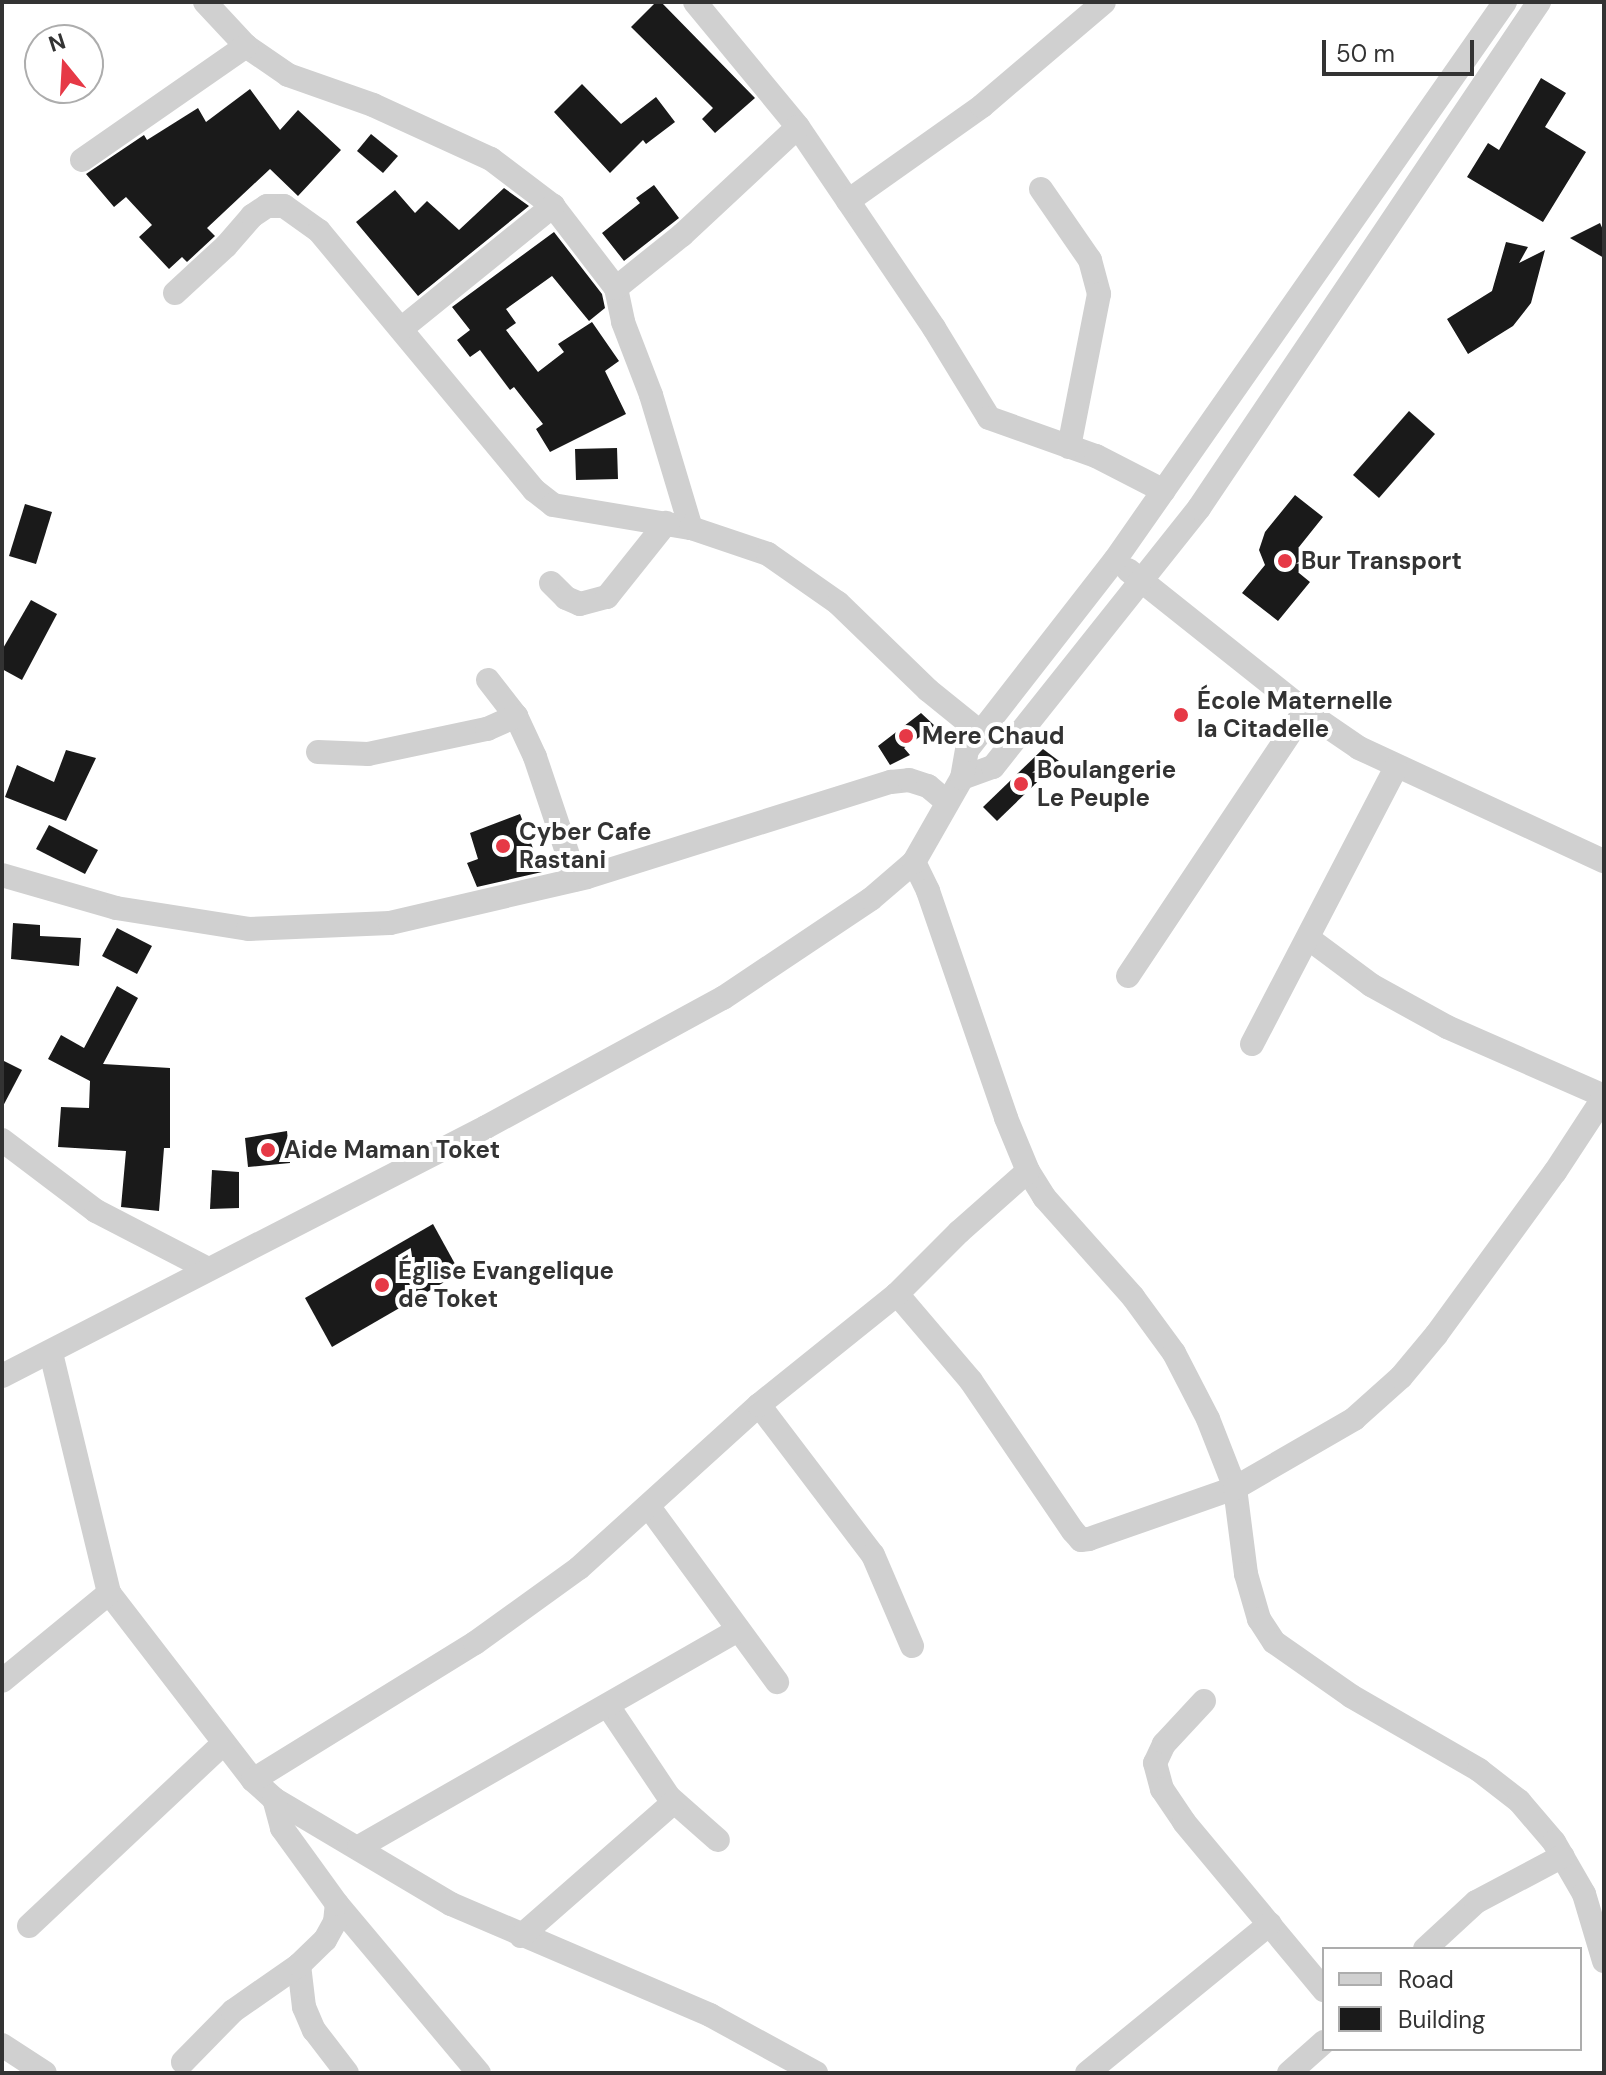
<!DOCTYPE html>
<html>
<head>
<meta charset="utf-8">
<style>
	body { margin:0 }
	#map { position:relative; width:1606px; height:2075px; overflow:hidden; background:#fff; font-family:"DM Sans",sans-serif }
	div>[style] { position:absolute }
	[style*='--x'] { left:calc(var(--x)*1px); top:calc(var(--y)*1px); width:calc(var(--w)*1px); rotate:calc(var(--a)*1deg) }
	.building>* { inset:0; background:#1a1a1a }
	.minor>* { height:24px; margin:-12px; padding:0 12px; transform-origin:12px; border-radius:12px; background:#d0d0d0 }
	.dots>* { width:22px; height:22px; translate:-50% -50%; box-sizing:border-box; border:4px solid #fff; border-radius:50% }
	span { translate:-50% -50%; white-space:nowrap; text-align:center; line-height:1.15; -webkit-text-stroke:8px #fff; paint-order:stroke }
	.poi-label { font-size:24px; color:#333; font-weight:700 }
	.left { translate:0 -50%; text-align:left }
	.frame { position:absolute; inset:0; border:4px solid #333; pointer-events:none }
	.legend { position:absolute; left:1322px; top:1947px; width:260px; height:104px; box-sizing:border-box; background:#fff; border:2px solid #adadad; margin:0; padding:10px 14px; list-style:none; font-size:24px; color:#333 }
	.legend li { display:flex; align-items:center; gap:16px; height:40px }
	.legend b { width:40px; border:2px solid #adadad }
	.north { position:absolute; left:24px; top:24px; width:80px; height:80px; box-sizing:border-box; background:#fff; border:2px solid #adadad; border-radius:50%; rotate:342deg; font-size:22px; font-weight:700; line-height:32px; text-align:center; color:#333 }
	.north::after { content:''; display:block; margin:auto; width:28px; height:36px; background:#e63946; clip-path:polygon(50% 0,100% 100%,50% 72%,0 100%) }
	.scale { position:absolute; left:1322px; top:40px; width:152px; height:36px; box-sizing:border-box; border:4px solid #333; border-top:0; padding-left:10px; font-size:24px; line-height:28px; white-space:nowrap; color:#333; -webkit-text-stroke:6px #fff; paint-order:stroke }
</style>
</head>
<body>
<div id="map">
	<div class="building">
		<i style="clip-path:polygon(656px 2px,661px 2px,755px 98px,715px 133px,702px 119px,713px 108px,631px 27px)"></i>
		<i style="clip-path:polygon(1541px 78px,1566px 93px,1545px 127px,1586px 152px,1543px 222px,1467px 177px,1488px 143px,1499px 150px)"></i>
		<i style="clip-path:polygon(582px 84px,621px 124px,656px 97px,675px 122px,646px 144px,643px 140px,610px 173px,554px 112px)"></i>
		<i style="clip-path:polygon(250px 89px,280px 130px,298px 110px,341px 150px,298px 196px,270px 169px,207px 228px,215px 236px,187px 262px,182px 257px,169px 269px,139px 237px,152px 225px,126px 197px,114px 207px,86px 174px,144px 135px,147px 140px,198px 108px,206px 122px)"></i>
		<i style="clip-path:polygon(371px 134px,398px 156px,383px 173px,357px 151px)"></i>
		<i style="clip-path:polygon(654px 185px,679px 218px,624px 261px,602px 233px,640px 203px,636px 198px)"></i>
		<i style="clip-path:polygon(504px 188px,529px 206px,418px 296px,356px 222px,395px 190px,415px 213px,427px 201px,459px 230px)"></i>
		<i style="clip-path:polygon(1600px 223px,1604px 232px,1604px 258px,1570px 238px)"></i>
		<i style="clip-path:polygon(554px 232px,602px 294px,605px 308px,589px 321px,552px 276px,506px 309px,516px 323px,506px 330px,538px 372px,564px 352px,558px 344px,592px 322px,619px 361px,605px 371px,626px 414px,550px 452px,536px 429px,543px 424px,514px 387px,510px 390px,480px 350px,470px 357px,457px 340px,470px 330px,452px 307px)"></i>
		<i style="clip-path:polygon(1506px 242px,1528px 247px,1519px 263px,1545px 250px,1531px 303px,1513px 326px,1468px 354px,1447px 319px,1492px 291px)"></i>
		<i style="clip-path:polygon(1409px 411px,1435px 434px,1379px 498px,1353px 475px)"></i>
		<i style="clip-path:polygon(617px 448px,618px 479px,576px 480px,575px 449px)"></i>
		<i style="clip-path:polygon(1295px 495px,1323px 517px,1299px 547px,1312px 556px,1299px 573px,1310px 582px,1278px 621px,1242px 593px,1265px 565px,1259px 550px,1265px 532px)"></i>
		<i style="clip-path:polygon(25px 504px,52px 512px,36px 564px,9px 556px)"></i>
		<i style="clip-path:polygon(31px 600px,57px 614px,22px 680px,2px 669px,2px 650px)"></i>
		<i style="clip-path:polygon(921px 713px,935px 726px,904px 748px,910px 755px,890px 765px,878px 746px)"></i>
		<i style="clip-path:polygon(1043px 749px,1059px 761px,997px 821px,983px 807px)"></i>
		<i style="clip-path:polygon(66px 750px,96px 758px,66px 821px,5px 797px,17px 765px,54px 782px)"></i>
		<i style="clip-path:polygon(520px 814px,542px 872px,477px 887px,467px 863px,478px 859px,470px 833px)"></i>
		<i style="clip-path:polygon(49px 825px,98px 850px,85px 874px,36px 849px)"></i>
		<i style="clip-path:polygon(13px 923px,40px 925px,40px 936px,81px 938px,79px 966px,11px 959px)"></i>
		<i style="clip-path:polygon(117px 928px,152px 946px,137px 974px,102px 956px)"></i>
		<i style="clip-path:polygon(117px 986px,138px 998px,103px 1064px,170px 1068px,170px 1148px,164px 1148px,159px 1211px,121px 1207px,126px 1151px,58px 1147px,61px 1107px,89px 1108px,90px 1081px,48px 1059px,61px 1035px,84px 1048px)"></i>
		<i style="clip-path:polygon(2px 1060px,22px 1070px,2px 1108px)"></i>
		<i style="clip-path:polygon(287px 1131px,290px 1163px,248px 1167px,245px 1138px)"></i>
		<i style="clip-path:polygon(212px 1170px,239px 1172px,239px 1208px,210px 1209px)"></i>
		<i style="clip-path:polygon(433px 1224px,460px 1273px,332px 1347px,305px 1298px)"></i>
	</div>
	<div class="minor">
		<i style="--x:205;--y:2;--w:60;--a:47"></i>
		<i style="--x:246;--y:46;--w:51;--a:34.6"></i>
		<i style="--x:288;--y:75;--w:90;--a:19.4"></i>
		<i style="--x:373;--y:105;--w:130;--a:24.6"></i>
		<i style="--x:491;--y:159;--w:78;--a:37.2"></i>
		<i style="--x:553;--y:206;--w:103;--a:52.5"></i>
		<i style="--x:616;--y:288;--w:35;--a:78"></i>
		<i style="--x:623;--y:322;--w:78;--a:69"></i>
		<i style="--x:651;--y:395;--w:139;--a:73.3"></i>
		<i style="--x:695;--y:2;--w:162;--a:50.5"></i>
		<i style="--x:798;--y:127;--w:243;--a:55.9"></i>
		<i style="--x:934;--y:328;--w:105;--a:58.6"></i>
		<i style="--x:989;--y:418;--w:114;--a:19.6"></i>
		<i style="--x:1096;--y:456;--w:76;--a:27.2"></i>
		<i style="--x:82;--y:160;--w:200;--a:-34.8"></i>
		<i style="--x:1041;--y:189;--w:86;--a:55.4"></i>
		<i style="--x:1090;--y:260;--w:35;--a:75"></i>
		<i style="--x:1099;--y:294;--w:156;--a:101.1"></i>
		<i style="--x:848;--y:201;--w:164;--a:-35.3"></i>
		<i style="--x:982;--y:106;--w:160;--a:-40.4"></i>
		<i style="--x:616;--y:288;--w:85;--a:-38.8"></i>
		<i style="--x:682;--y:235;--w:158;--a:-43"></i>
		<i style="--x:175;--y:293;--w:69;--a:-42.7"></i>
		<i style="--x:226;--y:246;--w:40;--a:-49"></i>
		<i style="--x:252;--y:216;--w:18;--a:-34"></i>
		<i style="--x:267;--y:206;--w:17;--a:0"></i>
		<i style="--x:284;--y:206;--w:43;--a:35.5"></i>
		<i style="--x:319;--y:231;--w:337;--a:50.3"></i>
		<i style="--x:534;--y:490;--w:24;--a:38"></i>
		<i style="--x:553;--y:505;--w:140;--a:9.5"></i>
		<i style="--x:691;--y:528;--w:81;--a:18.7"></i>
		<i style="--x:768;--y:554;--w:85;--a:35"></i>
		<i style="--x:838;--y:603;--w:125;--a:44"></i>
		<i style="--x:928;--y:690;--w:67;--a:38.9"></i>
		<i style="--x:401;--y:329;--w:196;--a:-39"></i>
		<i style="--x:1128;--y:570;--w:226;--a:38.5"></i>
		<i style="--x:1305;--y:711;--w:65;--a:34.4"></i>
		<i style="--x:1359;--y:748;--w:270;--a:24.8"></i>
		<i style="--x:551;--y:583;--w:21;--a:45"></i>
		<i style="--x:566;--y:598;--w:15;--a:23"></i>
		<i style="--x:580;--y:604;--w:28;--a:-15"></i>
		<i style="--x:607;--y:597;--w:95;--a:-51.4"></i>
		<i style="--x:488;--y:680;--w:46;--a:52.1"></i>
		<i style="--x:516;--y:716;--w:45;--a:65.1"></i>
		<i style="--x:535;--y:757;--w:129;--a:71.4"></i>
		<i style="--x:318;--y:752;--w:50;--a:2.3"></i>
		<i style="--x:368;--y:754;--w:122;--a:-11.9"></i>
		<i style="--x:487;--y:729;--w:32;--a:-24"></i>
		<i style="--x:962;--y:778;--w:33;--a:-20"></i>
		<i style="--x:993;--y:767;--w:331;--a:-51.5"></i>
		<i style="--x:1199;--y:508;--w:610;--a:-56.1"></i>
		<i style="--x:914;--y:862;--w:32;--a:64"></i>
		<i style="--x:928;--y:891;--w:240;--a:71"></i>
		<i style="--x:1006;--y:1118;--w:57;--a:67.5"></i>
		<i style="--x:1028;--y:1171;--w:31;--a:58"></i>
		<i style="--x:1044;--y:1197;--w:134;--a:48.3"></i>
		<i style="--x:1133;--y:1297;--w:69;--a:53.8"></i>
		<i style="--x:1174;--y:1353;--w:74;--a:62.7"></i>
		<i style="--x:1208;--y:1419;--w:74;--a:68.6"></i>
		<i style="--x:1235;--y:1488;--w:87;--a:82.7"></i>
		<i style="--x:1246;--y:1574;--w:47;--a:73.9"></i>
		<i style="--x:1259;--y:1619;--w:27;--a:57"></i>
		<i style="--x:1274;--y:1642;--w:94;--a:35"></i>
		<i style="--x:1351;--y:1696;--w:148;--a:30"></i>
		<i style="--x:1479;--y:1770;--w:51;--a:37.8"></i>
		<i style="--x:1519;--y:1801;--w:54;--a:49.5"></i>
		<i style="--x:1554;--y:1842;--w:60;--a:60"></i>
		<i style="--x:1584;--y:1894;--w:70;--a:73.4"></i>
		<i style="--x:2;--y:875;--w:119;--a:16.1"></i>
		<i style="--x:116;--y:908;--w:134;--a:9"></i>
		<i style="--x:248;--y:929;--w:142;--a:-2.4"></i>
		<i style="--x:390;--y:923;--w:202;--a:-13.1"></i>
		<i style="--x:587;--y:877;--w:318;--a:-17.4"></i>
		<i style="--x:891;--y:782;--w:18;--a:-6"></i>
		<i style="--x:909;--y:780;--w:20;--a:18"></i>
		<i style="--x:928;--y:786;--w:25;--a:40"></i>
		<i style="--x:1308;--y:938;--w:79;--a:36.7"></i>
		<i style="--x:1371;--y:985;--w:87;--a:28.9"></i>
		<i style="--x:1447;--y:1027;--w:171;--a:23.7"></i>
		<i style="--x:1128;--y:976;--w:319;--a:-56.3"></i>
		<i style="--x:1252;--y:1044;--w:312;--a:-62.5"></i>
		<i style="--x:2;--y:1140;--w:118;--a:37.1"></i>
		<i style="--x:96;--y:1211;--w:126;--a:27.4"></i>
		<i style="--x:897;--y:1294;--w:114;--a:49.6"></i>
		<i style="--x:971;--y:1381;--w:181;--a:55.8"></i>
		<i style="--x:1073;--y:1531;--w:12;--a:48"></i>
		<i style="--x:1081;--y:1540;--w:8;--a:-7"></i>
		<i style="--x:1089;--y:1539;--w:155;--a:-19.3"></i>
		<i style="--x:1235;--y:1488;--w:138;--a:-30.1"></i>
		<i style="--x:1354;--y:1419;--w:63;--a:-41.8"></i>
		<i style="--x:1401;--y:1377;--w:55;--a:-50.2"></i>
		<i style="--x:1436;--y:1335;--w:202;--a:-53.9"></i>
		<i style="--x:1555;--y:1172;--w:90;--a:-56.8"></i>
		<i style="--x:51;--y:1353;--w:247;--a:76.4"></i>
		<i style="--x:109;--y:1593;--w:236;--a:52.4"></i>
		<i style="--x:253;--y:1780;--w:28;--a:42"></i>
		<i style="--x:274;--y:1799;--w:206;--a:30.7"></i>
		<i style="--x:451;--y:1904;--w:282;--a:23.2"></i>
		<i style="--x:710;--y:2015;--w:121;--a:28.7"></i>
		<i style="--x:2;--y:1376;--w:544;--a:-27.22"></i>
		<i style="--x:486;--y:1127;--w:270;--a:-28.6"></i>
		<i style="--x:723;--y:998;--w:178;--a:-33.8"></i>
		<i style="--x:871;--y:899;--w:57;--a:-40.7"></i>
		<i style="--x:914;--y:862;--w:97;--a:-60.3"></i>
		<i style="--x:962;--y:778;--w:28;--a:-80"></i>
		<i style="--x:967;--y:750;--w:241;--a:-52.1"></i>
		<i style="--x:1115;--y:560;--w:681;--a:-55.05"></i>
		<i style="--x:759;--y:1405;--w:188;--a:52.8"></i>
		<i style="--x:873;--y:1555;--w:99;--a:66.8"></i>
		<i style="--x:649;--y:1507;--w:217;--a:53.8"></i>
		<i style="--x:2;--y:1681;--w:139;--a:-39.4"></i>
		<i style="--x:1204;--y:1701;--w:59;--a:132.9"></i>
		<i style="--x:1164;--y:1744;--w:21;--a:115"></i>
		<i style="--x:1155;--y:1763;--w:27;--a:75"></i>
		<i style="--x:1162;--y:1789;--w:40;--a:56"></i>
		<i style="--x:1184;--y:1822;--w:219;--a:50.2"></i>
		<i style="--x:608;--y:1706;--w:110;--a:56.2"></i>
		<i style="--x:669;--y:1797;--w:65;--a:41.3"></i>
		<i style="--x:253;--y:1780;--w:261;--a:-31.7"></i>
		<i style="--x:475;--y:1643;--w:128;--a:-35.8"></i>
		<i style="--x:579;--y:1568;--w:243;--a:-42.2"></i>
		<i style="--x:759;--y:1405;--w:177;--a:-38.8"></i>
		<i style="--x:897;--y:1294;--w:88;--a:-45"></i>
		<i style="--x:959;--y:1232;--w:92;--a:-41.5"></i>
		<i style="--x:359;--y:1847;--w:437;--a:-29.8"></i>
		<i style="--x:337;--y:1904;--w:221;--a:50"></i>
		<i style="--x:29;--y:1926;--w:267;--a:-43.2"></i>
		<i style="--x:521;--y:1936;--w:203;--a:-41.2"></i>
		<i style="--x:1425;--y:1949;--w:69;--a:-42.7"></i>
		<i style="--x:1476;--y:1902;--w:98;--a:-27.9"></i>
		<i style="--x:299;--y:1965;--w:42;--a:83.2"></i>
		<i style="--x:304;--y:2007;--w:25;--a:67"></i>
		<i style="--x:314;--y:2030;--w:54;--a:52.5"></i>
		<i style="--x:2;--y:2045;--w:51;--a:33.1"></i>
		<i style="--x:183;--y:2062;--w:71;--a:-45.6"></i>
		<i style="--x:233;--y:2011;--w:80;--a:-34.9"></i>
		<i style="--x:299;--y:1965;--w:36;--a:-44"></i>
		<i style="--x:325;--y:1940;--w:21;--a:-61"></i>
		<i style="--x:335;--y:1922;--w:18;--a:-84"></i>
		<i style="--x:337;--y:1904;--w:94;--a:-125.9"></i>
		<i style="--x:282;--y:1828;--w:30;--a:-105"></i>
		<i style="--x:1087;--y:2073;--w:236;--a:-39.2"></i>
		<i style="--x:1289;--y:2073;--w:47;--a:-41.5"></i>
	</div>
	<div class="dots">
		<i style="left:1285px;top:561px;background:#e63946"></i>
		<i style="left:1181px;top:715px;background:#e63946"></i>
		<i style="left:906px;top:736px;background:#e63946"></i>
		<i style="left:1021px;top:784px;background:#e63946"></i>
		<i style="left:503px;top:846px;background:#e63946"></i>
		<i style="left:268px;top:1150px;background:#e63946"></i>
		<i style="left:382px;top:1285px;background:#e63946"></i>
	</div>
	<div class="poi-label">
		<span class="left" style="left:1301px;top:561px">Bur Transport</span>
		<span class="left" style="left:1197px;top:715px">École Maternelle<br>la Citadelle</span>
		<span class="left" style="left:922px;top:736px">Mere Chaud</span>
		<span class="left" style="left:1037px;top:784px">Boulangerie<br>Le Peuple</span>
		<span class="left" style="left:519px;top:846px">Cyber Cafe<br>Rastani</span>
		<span class="left" style="left:284px;top:1150px">Aide Maman Toket</span>
		<span class="left" style="left:398px;top:1285px">Église Evangelique<br>de Toket</span>
	</div>
	<div class="frame"></div>
	<ul class="legend">
	<li><b style="height:10px;background:#d0d0d0"></b>Road</li>
	<li><b style="height:22px;background:#1a1a1a"></b>Building</li>
	</ul>
	<div class="north">N</div>
	<div class="scale">50 m</div>
</div>
</body>
</html>
